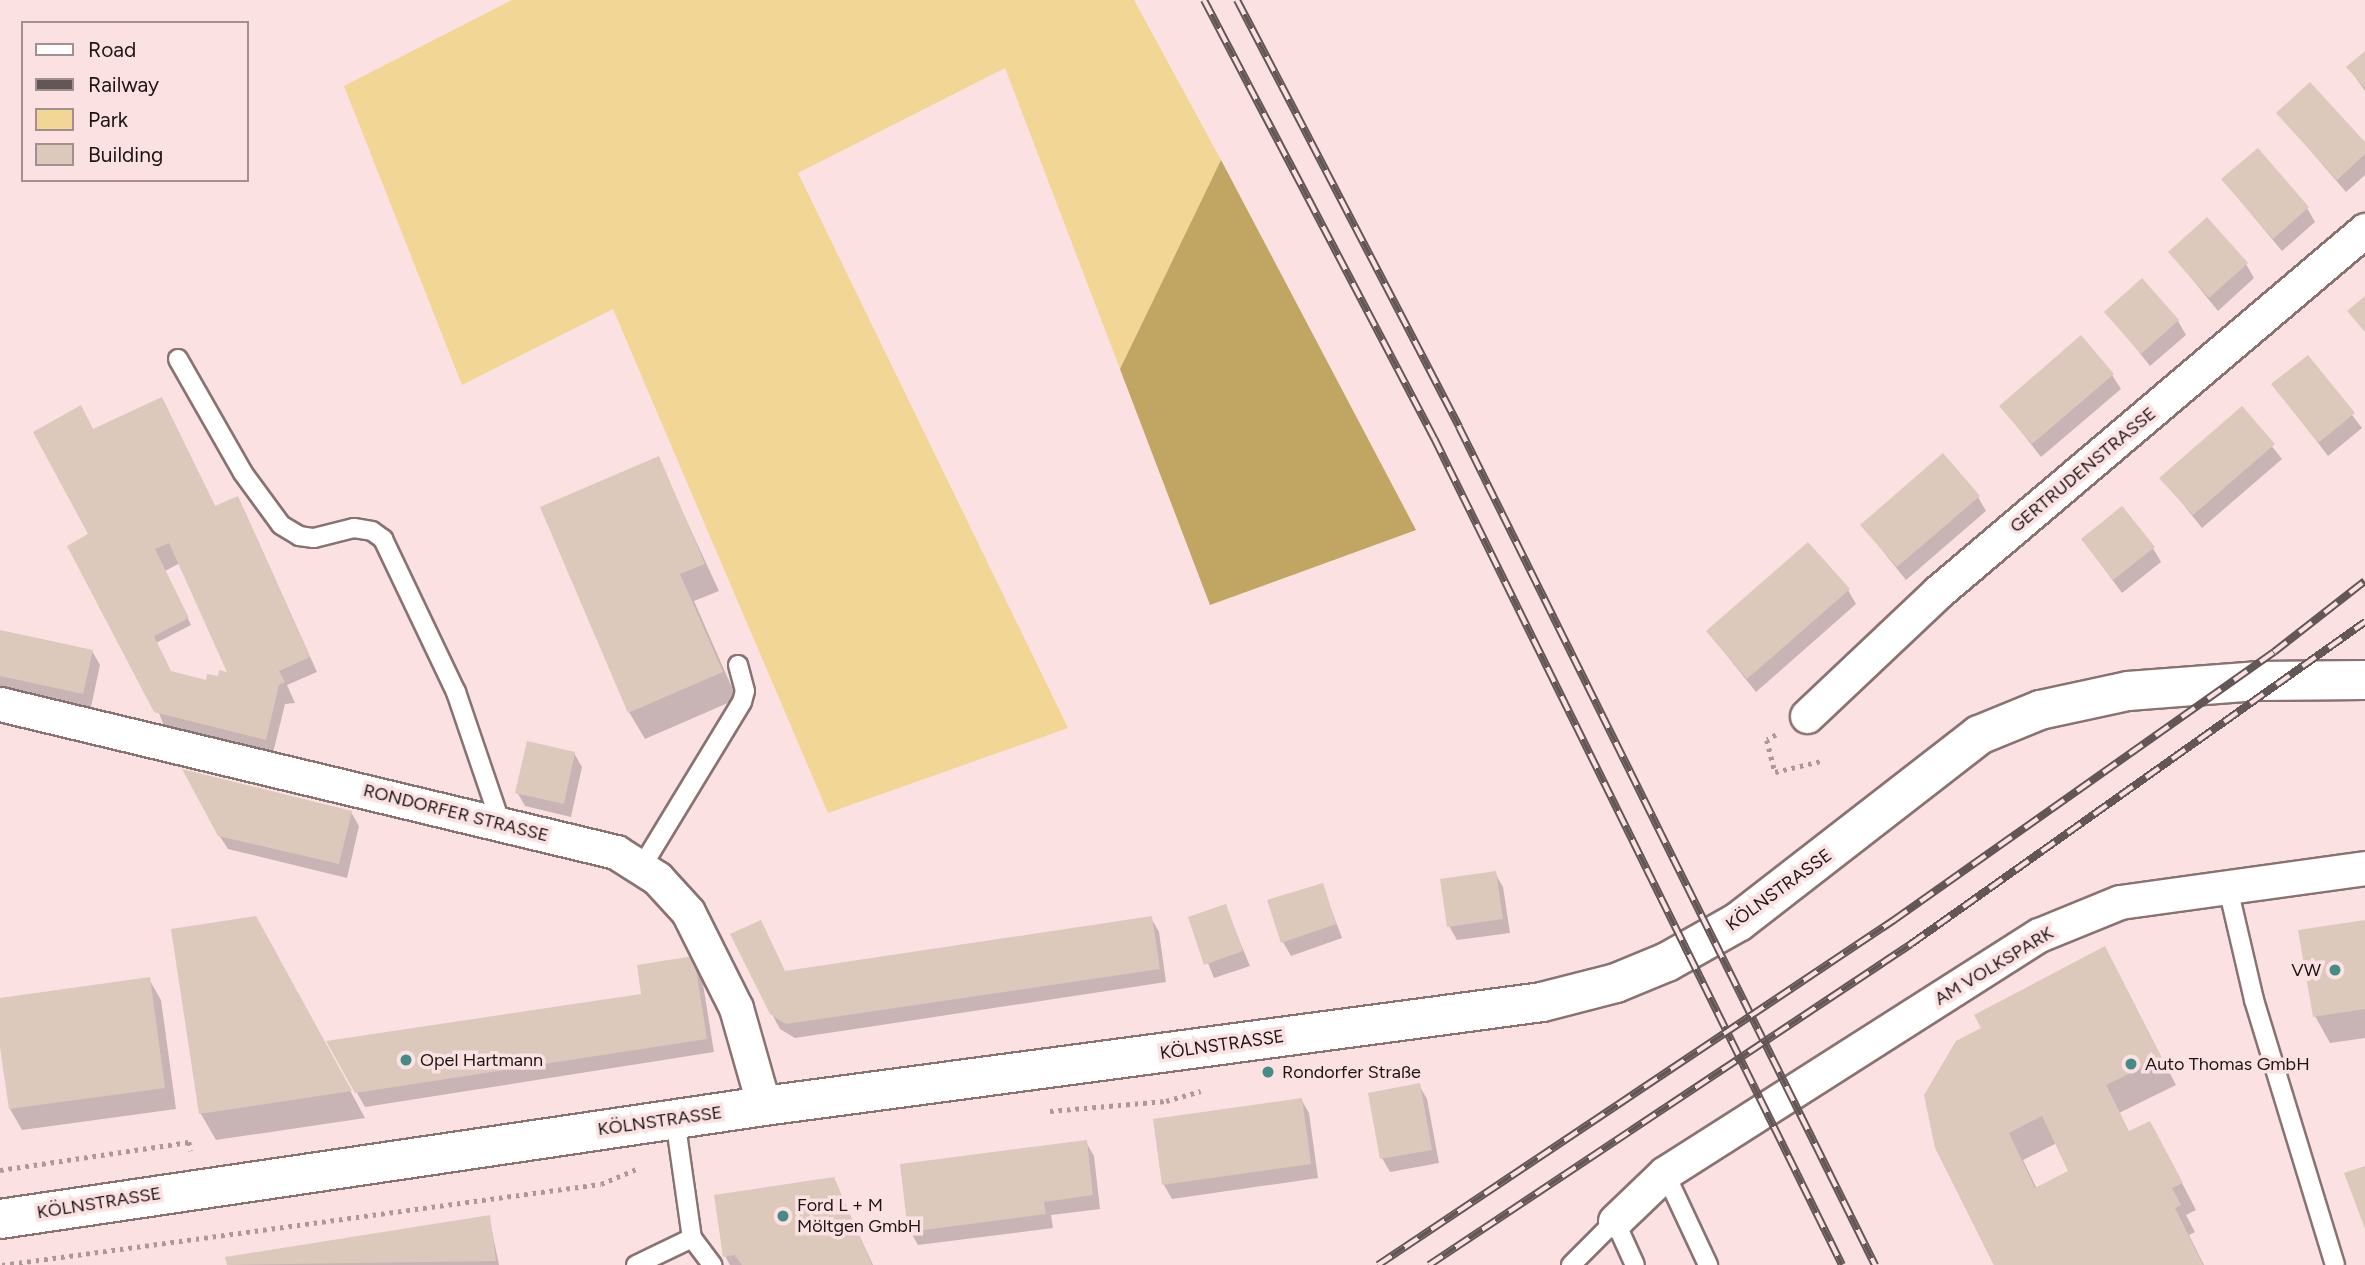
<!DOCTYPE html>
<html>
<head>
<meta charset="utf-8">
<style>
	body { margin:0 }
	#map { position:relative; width:2365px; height:1265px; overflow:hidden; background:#fbe1e1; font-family:Figtree,sans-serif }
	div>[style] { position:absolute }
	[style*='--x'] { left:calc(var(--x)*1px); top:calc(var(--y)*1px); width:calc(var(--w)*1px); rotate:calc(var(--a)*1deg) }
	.green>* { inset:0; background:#f2d695 }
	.forest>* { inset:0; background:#c0a563 }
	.shadow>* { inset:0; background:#0003 }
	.building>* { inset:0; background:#ddc8bc }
	.path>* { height:4.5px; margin-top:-2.25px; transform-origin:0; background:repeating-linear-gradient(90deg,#ac9898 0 3.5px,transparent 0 8.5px) }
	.roads { filter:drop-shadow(2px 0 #897272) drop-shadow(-2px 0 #897272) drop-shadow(0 2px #897272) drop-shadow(0 -2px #897272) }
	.service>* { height:18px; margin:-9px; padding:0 9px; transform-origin:9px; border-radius:9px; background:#fff }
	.minor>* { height:33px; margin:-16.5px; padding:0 16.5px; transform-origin:16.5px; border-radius:16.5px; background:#fff }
	.secondary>* { height:38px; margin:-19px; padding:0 19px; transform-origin:19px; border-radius:19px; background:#fff }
	.rail>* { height:8px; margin-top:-4px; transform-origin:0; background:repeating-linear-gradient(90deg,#fbe1e1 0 16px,#635656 0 32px); box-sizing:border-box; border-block:2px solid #635656 }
	.dots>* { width:19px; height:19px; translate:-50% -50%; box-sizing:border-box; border:4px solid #fbe1e1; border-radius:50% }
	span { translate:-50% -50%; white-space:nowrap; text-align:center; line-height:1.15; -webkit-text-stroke:7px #fbe1e1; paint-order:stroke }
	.street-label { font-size:18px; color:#1d1515 }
	.poi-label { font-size:18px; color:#1d1515 }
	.right { translate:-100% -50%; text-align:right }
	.left { translate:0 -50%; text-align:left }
	.legend { position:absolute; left:21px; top:21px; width:228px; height:161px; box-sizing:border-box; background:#fbe1e1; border:2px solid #a28f8f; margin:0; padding:9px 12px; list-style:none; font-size:21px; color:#1d1515 }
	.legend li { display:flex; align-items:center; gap:14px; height:35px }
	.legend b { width:35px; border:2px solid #a28f8f }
</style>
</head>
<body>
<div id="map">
	<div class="green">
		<i style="clip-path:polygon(512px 0,1134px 0,1221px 160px,1120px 369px,1005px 68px,798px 173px,1068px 728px,828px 813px,613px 309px,462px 385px,344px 86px)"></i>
	</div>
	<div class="forest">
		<i style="clip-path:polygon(1221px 160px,1416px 530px,1210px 605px,1120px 369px)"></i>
	</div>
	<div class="shadow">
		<i style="clip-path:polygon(2365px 53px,2365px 91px,2349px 68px)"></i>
		<i style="clip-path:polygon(2278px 113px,2365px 145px,2365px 175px,2346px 192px)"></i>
		<i style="clip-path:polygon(2223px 180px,2307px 208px,2315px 222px,2282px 251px)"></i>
		<i style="clip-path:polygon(2170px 252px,2246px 264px,2254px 278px,2218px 311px)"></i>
		<i style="clip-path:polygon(2107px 312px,2178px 321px,2186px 335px,2150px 366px)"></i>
		<i style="clip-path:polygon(2307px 357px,2362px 428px,2328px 456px,2274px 385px)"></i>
		<i style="clip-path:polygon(2112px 375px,2121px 389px,2041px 457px,2001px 406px)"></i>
		<i style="clip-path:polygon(evenodd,162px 399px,216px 508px,245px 512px,317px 672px,287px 685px,295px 703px,285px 704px,273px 753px,164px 726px,90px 534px,93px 432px,162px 399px,180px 563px,230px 673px,207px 682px,171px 673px,156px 643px,191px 625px,165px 571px,180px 563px)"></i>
		<i style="clip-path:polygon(2242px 409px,2282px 459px,2202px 528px,2162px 478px)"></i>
		<i style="clip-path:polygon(658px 459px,719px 591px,694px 601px,737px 699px,645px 739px,629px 712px)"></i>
		<i style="clip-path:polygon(1978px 497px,1986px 511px,1906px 580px,1862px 525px)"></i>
		<i style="clip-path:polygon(2083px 540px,2153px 548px,2161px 562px,2122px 593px)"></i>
		<i style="clip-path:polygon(1848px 590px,1856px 604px,1756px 692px,1708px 632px)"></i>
		<i style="clip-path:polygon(0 636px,92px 651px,100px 665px,91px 707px,0 688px)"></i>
		<i style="clip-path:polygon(574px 753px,582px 767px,571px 817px,525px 806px,517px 792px)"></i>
		<i style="clip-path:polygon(351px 812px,359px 826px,347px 878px,228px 849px,219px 835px)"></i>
		<i style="clip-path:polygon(1495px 873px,1503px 887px,1510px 933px,1457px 940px,1449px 926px)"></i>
		<i style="clip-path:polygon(1322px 885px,1342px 938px,1291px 956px,1283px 942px)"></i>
		<i style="clip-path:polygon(1225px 906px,1250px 966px,1214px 978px,1190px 918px)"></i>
		<i style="clip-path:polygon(1151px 918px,1159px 932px,1166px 982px,795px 1038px,780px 1029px,772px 1014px,761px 922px,785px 973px)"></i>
		<i style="clip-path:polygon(2365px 922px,2365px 1038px,2330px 1043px,2315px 1016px)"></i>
		<i style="clip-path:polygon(271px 945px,365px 1118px,216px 1140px,201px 1114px)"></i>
		<i style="clip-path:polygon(evenodd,2105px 949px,2176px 1085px,2119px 1113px,2129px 1133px,2169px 1158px,2196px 1210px,2186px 1215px,2195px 1232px,2189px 1235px,2204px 1265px,1994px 1265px,1936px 1148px,1984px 1029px,2105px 949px,2057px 1143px,2071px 1172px,2037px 1189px,2023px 1160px,2057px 1143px)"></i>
		<i style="clip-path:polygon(693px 958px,701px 972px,714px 1052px,365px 1107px,329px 1043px,643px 996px)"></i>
		<i style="clip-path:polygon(149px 979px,161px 1000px,176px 1109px,22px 1130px,10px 1109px,0 1000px)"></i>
		<i style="clip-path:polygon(1419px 1085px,1427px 1099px,1439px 1163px,1390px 1172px,1382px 1158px)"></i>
		<i style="clip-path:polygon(1301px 1099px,1309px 1113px,1318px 1178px,1172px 1199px,1164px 1185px,1155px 1120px)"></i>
		<i style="clip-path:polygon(1086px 1142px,1094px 1156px,1100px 1209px,1051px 1215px,1053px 1228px,918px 1245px,910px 1231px)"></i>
		<i style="clip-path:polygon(833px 1179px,873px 1265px,730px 1265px,725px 1256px)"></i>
		<i style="clip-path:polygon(489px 1217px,499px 1265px,228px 1265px,227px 1259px)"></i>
	</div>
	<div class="building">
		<i style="clip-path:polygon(2365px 51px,2365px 88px,2346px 67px)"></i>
		<i style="clip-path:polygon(2310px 82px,2365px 142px,2365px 154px,2337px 180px,2276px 113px)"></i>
		<i style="clip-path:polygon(2258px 148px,2309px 207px,2273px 239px,2221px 179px)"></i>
		<i style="clip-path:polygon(2207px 217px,2248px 263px,2209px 298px,2168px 252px)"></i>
		<i style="clip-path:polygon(2142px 278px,2179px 320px,2141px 354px,2104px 312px)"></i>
		<i style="clip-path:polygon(2365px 296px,2365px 332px,2347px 311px)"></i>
		<i style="clip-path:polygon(2081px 335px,2114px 374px,2032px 444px,1999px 406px)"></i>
		<i style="clip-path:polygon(2308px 355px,2355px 413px,2318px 443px,2271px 384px)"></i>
		<i style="clip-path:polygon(evenodd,162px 397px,215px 506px,238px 496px,310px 657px,279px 671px,285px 682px,279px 685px,266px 740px,154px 712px,67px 546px,88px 534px,33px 432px,81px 405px,93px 429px,162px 397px,169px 543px,227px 672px,219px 670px,218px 676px,207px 674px,206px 680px,171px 671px,154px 636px,189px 618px,155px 549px,169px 543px)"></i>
		<i style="clip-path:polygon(2242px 406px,2275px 444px,2193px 515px,2159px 478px)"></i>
		<i style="clip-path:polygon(1943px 453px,1980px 496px,1897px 567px,1860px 525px)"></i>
		<i style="clip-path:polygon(659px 456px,705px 564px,680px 574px,723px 672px,628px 713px,540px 507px)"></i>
		<i style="clip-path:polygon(2122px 506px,2155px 547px,2113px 580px,2081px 539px)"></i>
		<i style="clip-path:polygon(1808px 542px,1850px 589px,1747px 679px,1706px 631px)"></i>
		<i style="clip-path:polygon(0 630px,93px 650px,83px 694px,0 676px)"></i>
		<i style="clip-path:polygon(527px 741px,575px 752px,564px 804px,515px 793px)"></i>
		<i style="clip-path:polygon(182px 769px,352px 811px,339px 864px,218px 836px)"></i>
		<i style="clip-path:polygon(1496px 871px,1503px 919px,1447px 927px,1440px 879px)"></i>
		<i style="clip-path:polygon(1323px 883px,1336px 924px,1281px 943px,1267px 900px)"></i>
		<i style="clip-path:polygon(1226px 904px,1243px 951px,1204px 965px,1188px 917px)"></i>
		<i style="clip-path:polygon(256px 916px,352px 1091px,199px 1114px,171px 929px)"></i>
		<i style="clip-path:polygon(1152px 916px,1160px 969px,786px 1024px,770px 1014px,730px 934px,761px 920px,785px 971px)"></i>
		<i style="clip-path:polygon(2365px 920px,2365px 1009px,2313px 1017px,2298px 930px)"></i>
		<i style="clip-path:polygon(evenodd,2105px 946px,2162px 1058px,2106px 1085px,2129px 1131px,2150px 1121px,2183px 1183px,2172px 1188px,2181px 1205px,2175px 1208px,2203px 1265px,1994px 1265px,1935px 1148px,1924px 1095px,1956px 1041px,1981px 1028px,1974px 1015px,2105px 946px,2042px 1116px,2068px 1171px,2035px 1188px,2009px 1133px,2042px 1116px)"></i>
		<i style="clip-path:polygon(694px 956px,707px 1039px,355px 1093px,326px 1041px,641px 994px,637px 965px)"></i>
		<i style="clip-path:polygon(150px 977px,165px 1088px,9px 1109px,0 1047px,0 998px)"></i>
		<i style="clip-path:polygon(1420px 1083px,1432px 1150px,1380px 1159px,1368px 1093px)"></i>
		<i style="clip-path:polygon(1302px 1098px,1311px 1164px,1162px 1185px,1153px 1119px)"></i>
		<i style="clip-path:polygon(1087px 1140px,1093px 1195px,1044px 1202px,1046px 1214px,908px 1232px,900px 1164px)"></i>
		<i style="clip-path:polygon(2365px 1166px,2365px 1229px,2344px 1173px)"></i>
		<i style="clip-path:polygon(834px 1177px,872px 1265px,742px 1265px,735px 1255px,723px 1257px,714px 1195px)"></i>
		<i style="clip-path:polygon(490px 1215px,496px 1261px,227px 1265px,225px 1257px)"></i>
	</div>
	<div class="path">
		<i style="--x:1776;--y:735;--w:10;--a:151"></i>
		<i style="--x:1767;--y:740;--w:33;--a:76"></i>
		<i style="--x:1775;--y:772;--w:47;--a:-13.4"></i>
		<i style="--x:1050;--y:1111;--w:116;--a:-4.9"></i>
		<i style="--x:1166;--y:1101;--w:36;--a:-16"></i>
		<i style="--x:0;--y:1170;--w:191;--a:-8.4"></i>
		<i style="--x:189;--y:1142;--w:9;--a:77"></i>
		<i style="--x:2;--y:1265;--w:604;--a:-7.7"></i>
		<i style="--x:601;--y:1184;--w:39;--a:-23"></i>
	</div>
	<div class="roads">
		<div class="service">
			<i style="--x:178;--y:359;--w:131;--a:60.3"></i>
			<i style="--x:243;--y:473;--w:64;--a:53.8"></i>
			<i style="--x:281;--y:525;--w:21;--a:31"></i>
			<i style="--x:299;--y:536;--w:15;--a:8"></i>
			<i style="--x:314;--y:538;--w:41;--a:-14"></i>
			<i style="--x:354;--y:528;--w:18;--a:9"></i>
			<i style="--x:372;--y:531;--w:14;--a:36"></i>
			<i style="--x:383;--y:539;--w:170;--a:64.5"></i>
			<i style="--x:456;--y:692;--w:139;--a:71.2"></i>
			<i style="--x:641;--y:868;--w:194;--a:-58.7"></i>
			<i style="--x:742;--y:702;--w:11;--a:-75"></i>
			<i style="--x:745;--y:691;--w:27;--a:-105"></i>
			<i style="--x:2228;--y:888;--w:115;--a:76.9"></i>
			<i style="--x:2254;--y:1000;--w:277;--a:73"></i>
			<i style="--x:675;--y:1119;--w:120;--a:81.9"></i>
			<i style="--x:692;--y:1238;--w:34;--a:53"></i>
			<i style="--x:1665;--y:1173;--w:102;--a:64.9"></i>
			<i style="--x:636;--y:1265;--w:62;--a:-25.7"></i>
			<i style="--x:1571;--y:1265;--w:62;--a:-45"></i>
			<i style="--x:1615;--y:1221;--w:48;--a:65.6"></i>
		</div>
		<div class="minor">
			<i style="--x:0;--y:704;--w:634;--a:13.51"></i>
			<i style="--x:616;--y:852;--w:49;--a:32.4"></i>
			<i style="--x:657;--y:878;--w:46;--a:47.6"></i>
			<i style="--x:688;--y:912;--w:107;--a:63.4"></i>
			<i style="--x:736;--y:1008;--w:102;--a:74.1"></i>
			<i style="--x:1807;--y:716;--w:180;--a:-43.4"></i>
			<i style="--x:1938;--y:592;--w:560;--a:-40.29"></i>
			<i style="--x:1615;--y:1221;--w:69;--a:-43.8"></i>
			<i style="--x:1665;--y:1173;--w:443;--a:-32.5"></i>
			<i style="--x:2039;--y:935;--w:87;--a:-22.2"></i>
			<i style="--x:2120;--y:902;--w:247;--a:-7.9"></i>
		</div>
		<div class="secondary">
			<i style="--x:0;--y:1219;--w:772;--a:-8.41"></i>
			<i style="--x:764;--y:1106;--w:785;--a:-7.61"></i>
			<i style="--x:1542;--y:1002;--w:76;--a:-14.4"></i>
			<i style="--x:1616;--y:983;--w:55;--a:-22.4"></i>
			<i style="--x:1667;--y:962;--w:81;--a:-29.4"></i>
			<i style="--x:1738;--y:922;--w:305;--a:-37.8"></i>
			<i style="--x:1979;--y:735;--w:66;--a:-22.3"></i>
			<i style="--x:2040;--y:710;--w:90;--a:-12.2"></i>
			<i style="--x:2128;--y:691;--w:129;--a:-4.4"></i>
			<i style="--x:2257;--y:681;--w:108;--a:-0.5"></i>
		</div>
	</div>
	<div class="rail">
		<i style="--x:1204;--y:0;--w:495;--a:62.3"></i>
		<i style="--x:1434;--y:438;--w:922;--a:63.74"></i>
		<i style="--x:1237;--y:0;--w:481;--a:62.5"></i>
		<i style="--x:1459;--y:427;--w:936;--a:63.6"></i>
		<i style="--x:1378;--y:1265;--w:621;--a:-33.77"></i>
		<i style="--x:1894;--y:920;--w:465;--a:-35.2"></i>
		<i style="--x:2274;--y:652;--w:115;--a:-38"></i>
		<i style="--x:1429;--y:1265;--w:579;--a:-33.66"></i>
		<i style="--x:1911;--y:944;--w:557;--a:-35.35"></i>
	</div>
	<div class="dots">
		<i style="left:2335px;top:970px;background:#458c88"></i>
		<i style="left:406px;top:1060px;background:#458c88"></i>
		<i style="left:2131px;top:1064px;background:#458c88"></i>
		<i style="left:1268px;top:1072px;background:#458c88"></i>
		<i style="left:783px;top:1216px;background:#458c88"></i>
	</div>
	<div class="street-label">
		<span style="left:2083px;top:470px;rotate:-40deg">GERTRUDENSTRASSE</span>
		<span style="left:456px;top:813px;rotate:14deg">RONDORFER STRASSE</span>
		<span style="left:1779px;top:890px;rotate:-36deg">KÖLNSTRASSE</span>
		<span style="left:1994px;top:966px;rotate:-31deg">AM VOLKSPARK</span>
		<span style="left:1222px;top:1045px;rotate:-8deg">KÖLNSTRASSE</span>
		<span style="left:660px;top:1121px;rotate:-8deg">KÖLNSTRASSE</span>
		<span style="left:99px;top:1203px;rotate:-9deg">KÖLNSTRASSE</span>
	</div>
	<div class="poi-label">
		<span class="right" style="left:2321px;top:970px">VW</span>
		<span class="left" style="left:420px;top:1060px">Opel Hartmann</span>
		<span class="left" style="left:2145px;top:1064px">Auto Thomas GmbH</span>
		<span class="left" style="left:1282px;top:1072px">Rondorfer Straße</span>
		<span class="left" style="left:797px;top:1216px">Ford L + M<br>Möltgen GmbH</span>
	</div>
	<ul class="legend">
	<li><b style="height:9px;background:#fff"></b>Road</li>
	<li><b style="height:9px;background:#635656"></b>Railway</li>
	<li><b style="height:19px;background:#f2d695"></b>Park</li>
	<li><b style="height:19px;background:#ddc8bc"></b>Building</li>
	</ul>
</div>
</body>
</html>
